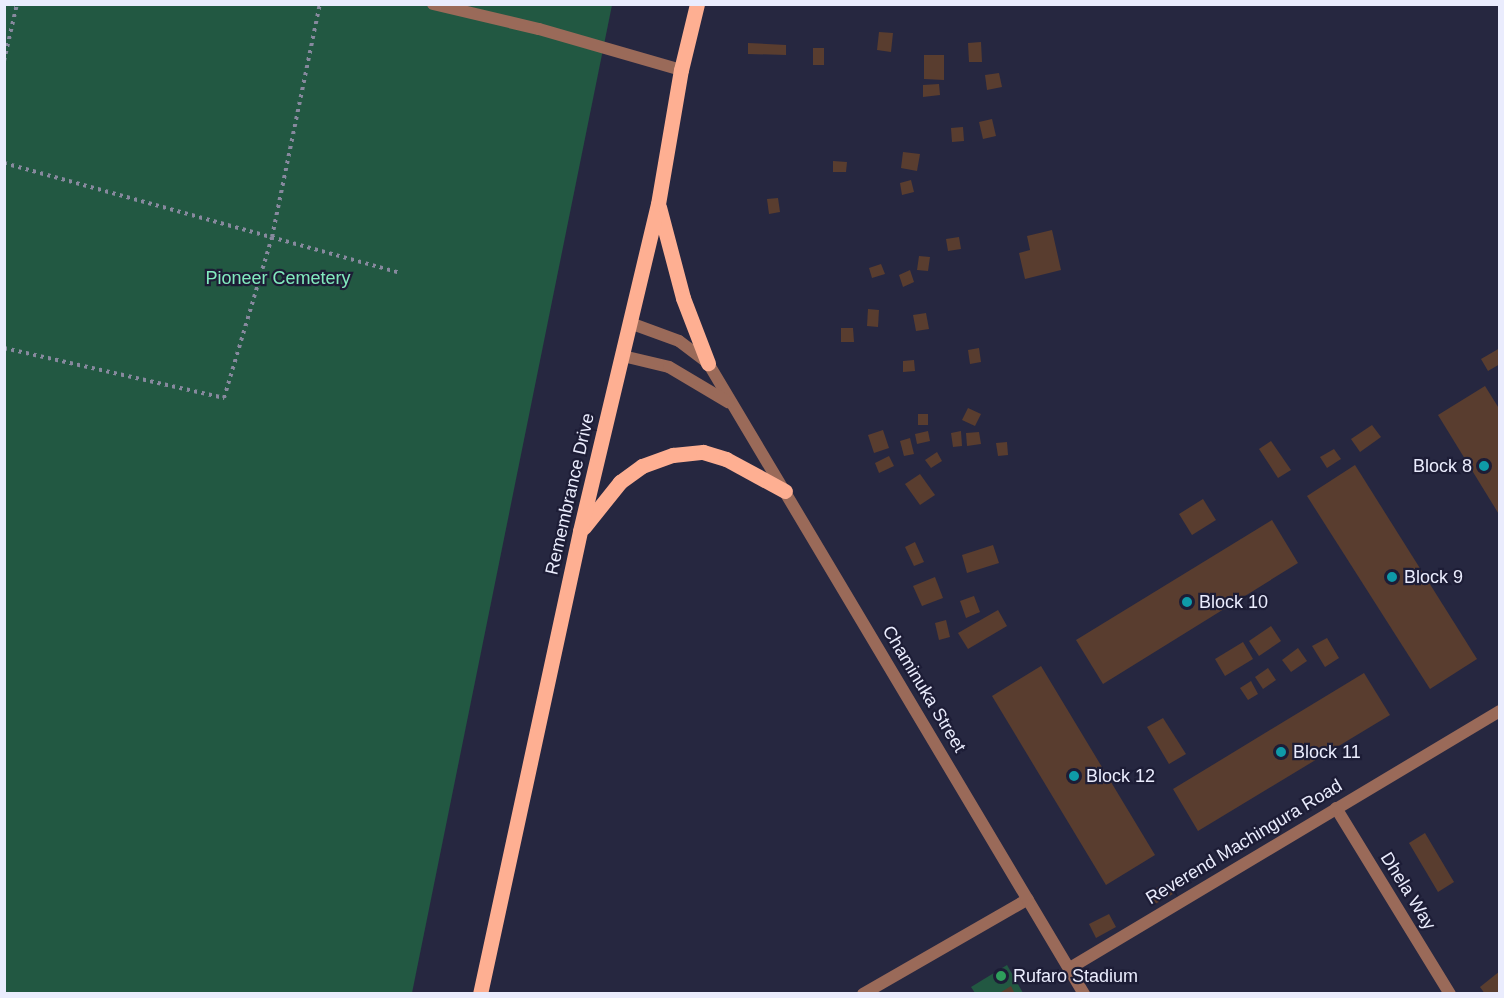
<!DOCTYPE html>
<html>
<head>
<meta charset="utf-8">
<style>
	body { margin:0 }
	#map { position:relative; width:1504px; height:998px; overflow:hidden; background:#262740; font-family:Helvetica,sans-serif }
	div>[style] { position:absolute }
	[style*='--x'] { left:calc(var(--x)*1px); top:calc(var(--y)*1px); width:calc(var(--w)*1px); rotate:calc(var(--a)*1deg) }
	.green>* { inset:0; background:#225842 }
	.building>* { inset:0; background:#593d2f }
	.path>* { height:4px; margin-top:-2px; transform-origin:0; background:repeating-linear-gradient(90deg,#87899e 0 3px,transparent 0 7.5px) }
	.lane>* { height:12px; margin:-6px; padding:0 6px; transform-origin:6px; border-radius:6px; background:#9a6a59 }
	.street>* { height:12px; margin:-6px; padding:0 6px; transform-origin:6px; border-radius:6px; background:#9a6a59 }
	.primary>* { height:15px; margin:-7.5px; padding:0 7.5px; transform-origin:7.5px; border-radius:7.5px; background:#feaf92 }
	.dots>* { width:16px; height:16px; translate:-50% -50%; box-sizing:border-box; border:3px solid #1d1d36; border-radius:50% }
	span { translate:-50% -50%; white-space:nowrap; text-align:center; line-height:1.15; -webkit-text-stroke:4.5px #1d1d36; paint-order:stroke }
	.park-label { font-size:18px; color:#82ebbe }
	.poi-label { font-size:18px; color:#eaecfd }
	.right { translate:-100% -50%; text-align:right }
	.left { translate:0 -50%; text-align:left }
	.street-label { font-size:18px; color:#eaecfd }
	.frame { position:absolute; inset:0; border:6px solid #eaecfd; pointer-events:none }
</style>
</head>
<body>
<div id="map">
	<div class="green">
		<i style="clip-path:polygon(5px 5px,612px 5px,412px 993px,5px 993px)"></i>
		<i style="clip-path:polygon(1007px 965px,1023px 993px,975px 993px,971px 987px)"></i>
	</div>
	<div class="building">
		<i style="clip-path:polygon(879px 32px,893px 33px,891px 52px,877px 50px)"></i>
		<i style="clip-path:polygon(981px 42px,982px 62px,969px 62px,968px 43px)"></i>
		<i style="clip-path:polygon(748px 43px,786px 45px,786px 55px,748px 54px)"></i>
		<i style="clip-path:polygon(813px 48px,824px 48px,824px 65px,813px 65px)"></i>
		<i style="clip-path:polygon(924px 55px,944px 55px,944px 80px,924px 79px)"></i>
		<i style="clip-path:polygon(999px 73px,1002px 87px,987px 90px,985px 75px)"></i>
		<i style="clip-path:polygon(939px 84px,940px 95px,923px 97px,923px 85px)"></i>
		<i style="clip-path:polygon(992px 119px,996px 136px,983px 139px,979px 122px)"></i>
		<i style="clip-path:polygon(963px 127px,964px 141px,952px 142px,951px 128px)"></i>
		<i style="clip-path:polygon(903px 152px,920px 154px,917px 171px,901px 168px)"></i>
		<i style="clip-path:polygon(833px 161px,847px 162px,846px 172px,833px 172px)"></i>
		<i style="clip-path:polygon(911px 180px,914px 192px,902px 195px,900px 183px)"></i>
		<i style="clip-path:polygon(778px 198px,780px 212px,769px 214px,767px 199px)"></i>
		<i style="clip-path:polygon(1052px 230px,1061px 270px,1025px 279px,1019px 253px,1030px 250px,1027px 236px)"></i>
		<i style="clip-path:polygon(959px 237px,961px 249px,948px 251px,946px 239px)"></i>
		<i style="clip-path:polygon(919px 256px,930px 257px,928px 271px,917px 270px)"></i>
		<i style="clip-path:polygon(881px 264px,885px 274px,872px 278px,869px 268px)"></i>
		<i style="clip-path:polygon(910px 270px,914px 282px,903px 287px,899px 275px)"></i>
		<i style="clip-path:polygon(868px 309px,879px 310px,878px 327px,867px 326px)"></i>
		<i style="clip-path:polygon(926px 313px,929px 329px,916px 331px,913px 315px)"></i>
		<i style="clip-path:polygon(841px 328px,853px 328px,854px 342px,841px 342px)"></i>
		<i style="clip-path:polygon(979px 348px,981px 362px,970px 364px,968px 350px)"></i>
		<i style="clip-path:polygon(1500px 348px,1500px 364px,1488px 371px,1481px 359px)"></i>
		<i style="clip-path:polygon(914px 360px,915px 371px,903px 372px,903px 361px)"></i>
		<i style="clip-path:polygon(1485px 386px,1500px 410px,1500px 516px,1438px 415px)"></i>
		<i style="clip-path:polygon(968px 408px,981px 414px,975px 426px,962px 420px)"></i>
		<i style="clip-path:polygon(918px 414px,928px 414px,928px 425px,918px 425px)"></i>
		<i style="clip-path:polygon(1372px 425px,1381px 437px,1360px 452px,1351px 439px)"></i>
		<i style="clip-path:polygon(883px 430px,889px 448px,874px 453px,868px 435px)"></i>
		<i style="clip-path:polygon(928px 431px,930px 441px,917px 444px,915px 434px)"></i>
		<i style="clip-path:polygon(961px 431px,962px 446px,953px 447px,951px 433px)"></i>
		<i style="clip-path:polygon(979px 432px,981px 444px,967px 446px,966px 433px)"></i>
		<i style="clip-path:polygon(910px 438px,914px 454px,904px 456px,900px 441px)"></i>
		<i style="clip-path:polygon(1271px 441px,1291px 470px,1278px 478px,1259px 449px)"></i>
		<i style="clip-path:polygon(1007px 442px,1008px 455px,998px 456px,996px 443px)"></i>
		<i style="clip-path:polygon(1334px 449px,1341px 459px,1327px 468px,1320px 457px)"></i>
		<i style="clip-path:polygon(937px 452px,942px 461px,931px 468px,925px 460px)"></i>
		<i style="clip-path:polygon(889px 456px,894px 466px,879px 473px,875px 463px)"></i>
		<i style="clip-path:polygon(1355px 465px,1477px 659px,1430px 689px,1307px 496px)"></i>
		<i style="clip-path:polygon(920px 474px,935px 495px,920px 505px,905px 484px)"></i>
		<i style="clip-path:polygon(1203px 499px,1216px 520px,1192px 535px,1179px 514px)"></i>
		<i style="clip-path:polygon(1272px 520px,1298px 563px,1103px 684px,1076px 640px)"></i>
		<i style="clip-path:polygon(915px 542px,924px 562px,914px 566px,905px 547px)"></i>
		<i style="clip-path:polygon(993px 545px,999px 563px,967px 573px,962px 555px)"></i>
		<i style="clip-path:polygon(935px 577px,943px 598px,922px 606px,913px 586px)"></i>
		<i style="clip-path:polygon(974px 596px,980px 612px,966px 618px,960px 601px)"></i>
		<i style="clip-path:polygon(998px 610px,1007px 626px,968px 649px,958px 633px)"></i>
		<i style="clip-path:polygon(946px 620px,950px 637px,939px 640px,935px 623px)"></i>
		<i style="clip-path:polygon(1271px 626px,1281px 641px,1259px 656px,1249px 641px)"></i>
		<i style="clip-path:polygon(1327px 638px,1339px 658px,1325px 667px,1312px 646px)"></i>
		<i style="clip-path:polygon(1243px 642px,1253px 659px,1225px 676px,1215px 659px)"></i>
		<i style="clip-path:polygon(1298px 648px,1307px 661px,1291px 672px,1282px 660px)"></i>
		<i style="clip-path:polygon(1041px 666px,1155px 855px,1106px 885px,992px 696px)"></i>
		<i style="clip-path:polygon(1268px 668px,1276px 680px,1263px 689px,1255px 677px)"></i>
		<i style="clip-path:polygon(1364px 673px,1390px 715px,1198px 831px,1173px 789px)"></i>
		<i style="clip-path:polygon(1251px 681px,1258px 694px,1248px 700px,1240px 688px)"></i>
		<i style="clip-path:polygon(1163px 718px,1186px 754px,1169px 764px,1147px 727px)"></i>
		<i style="clip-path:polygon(1425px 833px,1454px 882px,1438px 892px,1409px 843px)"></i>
		<i style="clip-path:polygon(1167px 882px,1173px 894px,1155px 904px,1149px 892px)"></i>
		<i style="clip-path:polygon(1109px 914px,1116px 927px,1096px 938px,1089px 924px)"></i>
		<i style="clip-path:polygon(1500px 971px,1500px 994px,1485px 994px,1480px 987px)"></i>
		<i style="clip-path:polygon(1011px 986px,1015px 994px,998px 994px)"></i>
	</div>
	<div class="path">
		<i style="--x:4;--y:61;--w:58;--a:-77.2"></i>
		<i style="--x:4;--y:163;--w:412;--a:15.5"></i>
		<i style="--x:4;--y:348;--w:226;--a:12.8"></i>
		<i style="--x:224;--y:398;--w:168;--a:-73.4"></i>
		<i style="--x:272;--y:237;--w:238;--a:-78.4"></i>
	</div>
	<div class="lane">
		<i style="--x:433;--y:4;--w:109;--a:13.3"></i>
		<i style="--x:539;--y:29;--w:148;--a:16.1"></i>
		<i style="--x:863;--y:994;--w:190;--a:-29.9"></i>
	</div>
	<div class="street">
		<i style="--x:630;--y:323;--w:52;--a:20.2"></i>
		<i style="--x:679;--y:341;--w:36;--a:37"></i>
		<i style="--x:708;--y:363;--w:735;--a:59.21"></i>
		<i style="--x:623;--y:356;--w:47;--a:13.4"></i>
		<i style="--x:669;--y:367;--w:69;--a:30.7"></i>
		<i style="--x:1336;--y:808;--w:218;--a:58.5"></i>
		<i style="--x:1070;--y:968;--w:501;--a:-30.87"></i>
	</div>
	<div class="primary">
		<i style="--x:659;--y:207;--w:94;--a:75.2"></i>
		<i style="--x:683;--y:298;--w:70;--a:69"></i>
		<i style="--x:584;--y:527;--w:58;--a:-51.3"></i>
		<i style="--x:620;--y:482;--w:27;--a:-36"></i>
		<i style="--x:642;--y:466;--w:33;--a:-20"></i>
		<i style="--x:673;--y:455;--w:30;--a:-6"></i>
		<i style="--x:703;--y:452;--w:24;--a:17"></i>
		<i style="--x:726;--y:459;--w:67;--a:28.5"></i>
		<i style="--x:480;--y:994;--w:474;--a:-77.8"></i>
		<i style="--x:580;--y:531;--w:336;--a:-76.6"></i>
		<i style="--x:658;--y:204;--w:136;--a:-80.3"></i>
		<i style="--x:681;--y:70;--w:68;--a:-76.4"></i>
	</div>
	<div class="dots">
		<i style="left:1484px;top:466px;background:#0f9aa8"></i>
		<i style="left:1392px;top:577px;background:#0f9aa8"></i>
		<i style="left:1187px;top:602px;background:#0f9aa8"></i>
		<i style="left:1281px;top:752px;background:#0f9aa8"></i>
		<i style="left:1074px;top:776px;background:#0f9aa8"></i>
		<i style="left:1001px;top:976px;background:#2e9e5b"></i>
	</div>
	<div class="park-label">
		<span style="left:278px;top:278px">Pioneer Cemetery</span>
	</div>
	<div class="poi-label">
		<span class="right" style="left:1472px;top:466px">Block 8</span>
		<span class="left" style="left:1404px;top:577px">Block 9</span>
		<span class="left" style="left:1199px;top:602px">Block 10</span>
		<span class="left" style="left:1293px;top:752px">Block 11</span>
		<span class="left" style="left:1086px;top:776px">Block 12</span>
		<span class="left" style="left:1013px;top:976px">Rufaro Stadium</span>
	</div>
	<div class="street-label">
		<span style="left:570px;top:494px;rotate:-77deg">Remembrance Drive</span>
		<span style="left:924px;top:689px;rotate:59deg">Chaminuka Street</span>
		<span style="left:1244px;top:842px;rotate:-31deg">Reverend Machingura Road</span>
		<span style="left:1408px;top:891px;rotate:58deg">Dhela Way</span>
	</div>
	<div class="frame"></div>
</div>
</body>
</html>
